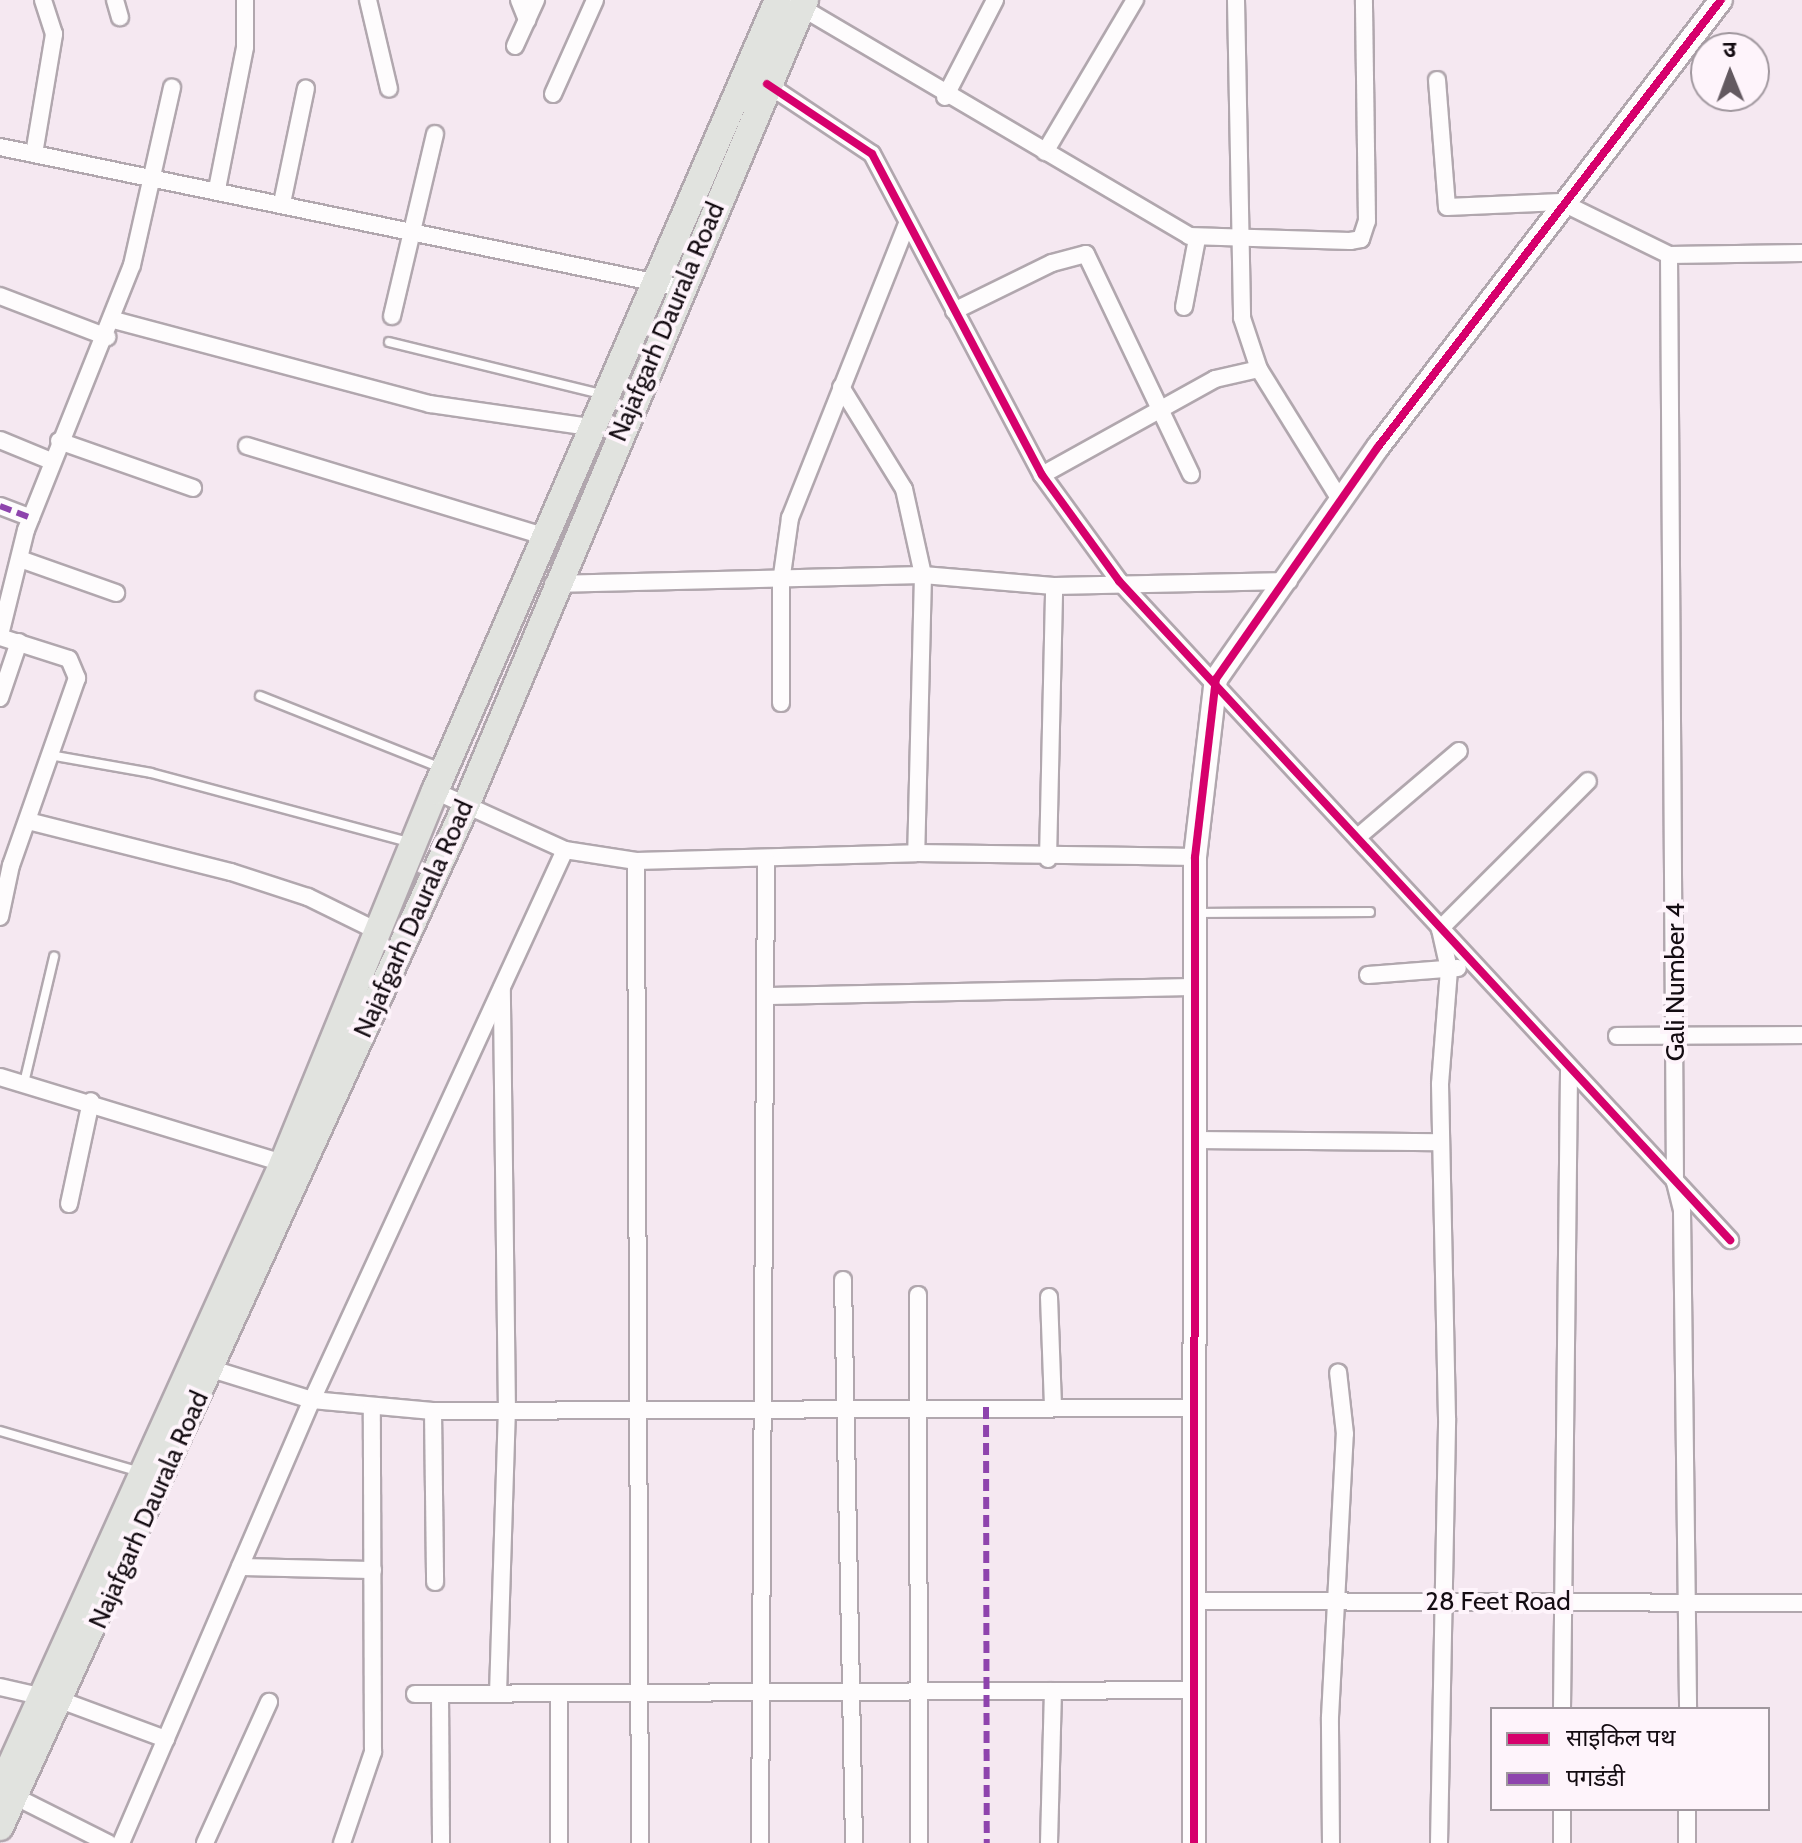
<!DOCTYPE html>
<html>
<head>
<meta charset="utf-8">
<style>
	body { margin:0 }
	#map { position:relative; width:1802px; height:1843px; overflow:hidden; background:#f5e8f1; font-family:Cabin,"Noto Sans Devanagari",sans-serif }
	div>[style] { position:absolute }
	[style*='--x'] { left:calc(var(--x)*1px); top:calc(var(--y)*1px); width:calc(var(--w)*1px); rotate:calc(var(--a)*1deg) }
	.roads { filter:drop-shadow(2px 0 #b1a7ae) drop-shadow(-2px 0 #b1a7ae) drop-shadow(0 2px #b1a7ae) drop-shadow(0 -2px #b1a7ae) }
	.lane>* { height:8px; margin:-4px; padding:0 4px; transform-origin:4px; border-radius:4px; background:#fefcfd }
	.street>* { height:16px; margin:-8px; padding:0 8px; transform-origin:8px; border-radius:8px; background:#fefcfd }
	.secondary>* { height:22px; margin:-11px; padding:0 11px; transform-origin:11px; border-radius:11px; background:#fefcfd }
	.primary>* { height:26px; margin:-13px; padding:0 13px; transform-origin:13px; border-radius:13px; background:#e1e3df }
	.quiet>* { height:6px; margin-top:-3px; transform-origin:0; background:repeating-linear-gradient(90deg,#8e44ad 0 12px,transparent 0 18px) }
	.cycleway>* { height:8px; margin:-4px; padding:0 4px; transform-origin:4px; border-radius:4px; background:#d6006c }
	span { translate:-50% -50%; white-space:nowrap; text-align:center; line-height:1.15; -webkit-text-stroke:8px #fef4fb; paint-order:stroke }
	.street-label { font-size:26px; color:#140c12 }
	.legend { position:absolute; left:1490px; top:1707px; width:280px; height:104px; box-sizing:border-box; background:#fef4fb; border:2px solid #a0979e; margin:0; padding:10px 14px; list-style:none; font-size:24px; color:#140c12 }
	.legend li { display:flex; align-items:center; gap:16px; height:40px }
	.legend b { width:40px; border:2px solid #a0979e }
	.north { position:absolute; left:1690px; top:32px; width:80px; height:80px; box-sizing:border-box; background:#fef4fb; border:2px solid #a0979e; border-radius:50%; rotate:359deg; font-size:22px; font-weight:700; line-height:32px; text-align:center; color:#140c12 }
	.north::after { content:''; display:block; margin:auto; width:28px; height:36px; background:#635960; clip-path:polygon(50% 0,100% 100%,50% 72%,0 100%) }
</style>
</head>
<body>
<div id="map">
	<div class="roads">
		<div class="lane">
			<i style="--x:389;--y:342;--w:221;--a:13.8"></i>
			<i style="--x:260;--y:696;--w:195;--a:21.7"></i>
			<i style="--x:55;--y:756;--w:97;--a:10"></i>
			<i style="--x:151;--y:773;--w:267;--a:15"></i>
			<i style="--x:1196;--y:913;--w:174;--a:-0.3"></i>
			<i style="--x:24;--y:1083;--w:130;--a:-76.6"></i>
			<i style="--x:0;--y:1431;--w:146;--a:16.3"></i>
		</div>
		<div class="street">
			<i style="--x:115;--y:0;--w:18;--a:74"></i>
			<i style="--x:368;--y:0;--w:91;--a:76.7"></i>
			<i style="--x:519;--y:0;--w:22;--a:68"></i>
			<i style="--x:1236;--y:0;--w:318;--a:88.9"></i>
			<i style="--x:1242;--y:318;--w:54;--a:71.6"></i>
			<i style="--x:1259;--y:369;--w:155;--a:58.2"></i>
			<i style="--x:794;--y:3;--w:459;--a:30.5"></i>
			<i style="--x:1189;--y:236;--w:161;--a:1.8"></i>
			<i style="--x:1350;--y:241;--w:11;--a:-10"></i>
			<i style="--x:1361;--y:239;--w:19;--a:-72"></i>
			<i style="--x:1367;--y:221;--w:221;--a:-90.8"></i>
			<i style="--x:515;--y:46;--w:51;--a:-65.5"></i>
			<i style="--x:1437;--y:80;--w:127;--a:85.5"></i>
			<i style="--x:1447;--y:207;--w:114;--a:-2.5"></i>
			<i style="--x:1561;--y:202;--w:120;--a:26.1"></i>
			<i style="--x:1669;--y:255;--w:133;--a:-0.9"></i>
			<i style="--x:767;--y:84;--w:126;--a:33.7"></i>
			<i style="--x:872;--y:154;--w:363;--a:62.1"></i>
			<i style="--x:1042;--y:475;--w:131;--a:54"></i>
			<i style="--x:1119;--y:581;--w:899;--a:47.16"></i>
			<i style="--x:553;--y:94;--w:103;--a:-65.9"></i>
			<i style="--x:945;--y:97;--w:109;--a:-62.7"></i>
			<i style="--x:0;--y:147;--w:696;--a:11.68"></i>
			<i style="--x:1045;--y:152;--w:177;--a:-59.4"></i>
			<i style="--x:34;--y:154;--w:122;--a:-80.5"></i>
			<i style="--x:54;--y:34;--w:36;--a:-108"></i>
			<i style="--x:217;--y:189;--w:145;--a:-78.8"></i>
			<i style="--x:245;--y:47;--w:47;--a:-90"></i>
			<i style="--x:282;--y:203;--w:117;--a:-78.2"></i>
			<i style="--x:1669;--y:255;--w:927;--a:89.63"></i>
			<i style="--x:1675;--y:1182;--w:30;--a:76"></i>
			<i style="--x:1682;--y:1211;--w:498;--a:89.3"></i>
			<i style="--x:0;--y:296;--w:115;--a:21"></i>
			<i style="--x:1184;--y:307;--w:69;--a:-79.2"></i>
			<i style="--x:954;--y:311;--w:109;--a:-26.1"></i>
			<i style="--x:1052;--y:263;--w:35;--a:-15"></i>
			<i style="--x:1086;--y:254;--w:244;--a:64.5"></i>
			<i style="--x:392;--y:316;--w:187;--a:-76.7"></i>
			<i style="--x:114;--y:320;--w:327;--a:14.9"></i>
			<i style="--x:430;--y:404;--w:162;--a:8.2"></i>
			<i style="--x:841;--y:387;--w:120;--a:58.3"></i>
			<i style="--x:904;--y:489;--w:88;--a:77.5"></i>
			<i style="--x:923;--y:575;--w:278;--a:91.4"></i>
			<i style="--x:0;--y:440;--w:55;--a:22.4"></i>
			<i style="--x:59;--y:441;--w:142;--a:19.3"></i>
			<i style="--x:247;--y:446;--w:310;--a:16.9"></i>
			<i style="--x:1042;--y:475;--w:198;--a:-29"></i>
			<i style="--x:1215;--y:379;--w:45;--a:-12.8"></i>
			<i style="--x:0;--y:506;--w:33;--a:21"></i>
			<i style="--x:20;--y:559;--w:102;--a:19.5"></i>
			<i style="--x:553;--y:584;--w:370;--a:-1.4"></i>
			<i style="--x:923;--y:575;--w:131;--a:4.8"></i>
			<i style="--x:1054;--y:586;--w:235;--a:-1.2"></i>
			<i style="--x:0;--y:635;--w:108;--a:-76.1"></i>
			<i style="--x:26;--y:530;--w:285;--a:-68.2"></i>
			<i style="--x:132;--y:265;--w:182;--a:-77.3"></i>
			<i style="--x:0;--y:637;--w:72;--a:17.7"></i>
			<i style="--x:69;--y:659;--w:21;--a:67"></i>
			<i style="--x:77;--y:678;--w:198;--a:109.4"></i>
			<i style="--x:11;--y:865;--w:53;--a:101.9"></i>
			<i style="--x:0;--y:698;--w:59;--a:-71.3"></i>
			<i style="--x:781;--y:703;--w:121;--a:-90"></i>
			<i style="--x:781;--y:582;--w:65;--a:-82"></i>
			<i style="--x:790;--y:518;--w:314;--a:-68.3"></i>
			<i style="--x:435;--y:791;--w:143;--a:24.4"></i>
			<i style="--x:565;--y:850;--w:72;--a:8.8"></i>
			<i style="--x:636;--y:861;--w:280;--a:-1.6"></i>
			<i style="--x:916;--y:853;--w:279;--a:0.8"></i>
			<i style="--x:28;--y:821;--w:209;--a:14.1"></i>
			<i style="--x:231;--y:872;--w:81;--a:18"></i>
			<i style="--x:308;--y:897;--w:77;--a:26.2"></i>
			<i style="--x:1359;--y:836;--w:131;--a:-40.4"></i>
			<i style="--x:1048;--y:859;--w:273;--a:-88.7"></i>
			<i style="--x:636;--y:861;--w:982;--a:89.77"></i>
			<i style="--x:1368;--y:975;--w:90;--a:-4.4"></i>
			<i style="--x:766;--y:996;--w:429;--a:-1.2"></i>
			<i style="--x:1617;--y:1036;--w:185;--a:-0.3"></i>
			<i style="--x:0;--y:1077;--w:302;--a:16.9"></i>
			<i style="--x:1195;--y:1140;--w:245;--a:0.5"></i>
			<i style="--x:69;--y:1204;--w:105;--a:-77.9"></i>
			<i style="--x:843;--y:1280;--w:563;--a:88.88"></i>
			<i style="--x:918;--y:1295;--w:548;--a:89.9"></i>
			<i style="--x:1049;--y:1297;--w:110;--a:87.9"></i>
			<i style="--x:202;--y:1366;--w:115;--a:17.2"></i>
			<i style="--x:312;--y:1400;--w:121;--a:5.2"></i>
			<i style="--x:433;--y:1411;--w:761;--a:-0.23"></i>
			<i style="--x:433;--y:1411;--w:171;--a:89.3"></i>
			<i style="--x:240;--y:1567;--w:133;--a:1.3"></i>
			<i style="--x:1194;--y:1601;--w:608;--a:0.19"></i>
			<i style="--x:0;--y:1687;--w:45;--a:12.8"></i>
			<i style="--x:559;--y:1693;--w:150;--a:90"></i>
			<i style="--x:415;--y:1694;--w:779;--a:-0.29"></i>
			<i style="--x:440;--y:1694;--w:149;--a:89.6"></i>
			<i style="--x:498;--y:1694;--w:281;--a:-88.2"></i>
			<i style="--x:507;--y:1413;--w:425;--a:-90.7"></i>
			<i style="--x:63;--y:1701;--w:110;--a:20.3"></i>
			<i style="--x:1562;--y:1709;--w:641;--a:-89.37"></i>
			<i style="--x:18;--y:1798;--w:101;--a:26.6"></i>
			<i style="--x:121;--y:1843;--w:482;--a:-66.7"></i>
			<i style="--x:312;--y:1400;--w:605;--a:-65.3"></i>
			<i style="--x:205;--y:1843;--w:155;--a:-65.6"></i>
			<i style="--x:342;--y:1843;--w:96;--a:-71.2"></i>
			<i style="--x:373;--y:1752;--w:345;--a:-90.2"></i>
			<i style="--x:760;--y:1843;--w:983;--a:-89.65"></i>
			<i style="--x:1049;--y:1843;--w:152;--a:-88.5"></i>
			<i style="--x:1331;--y:1843;--w:126;--a:-90.5"></i>
			<i style="--x:1330;--y:1717;--w:283;--a:-87"></i>
			<i style="--x:1345;--y:1434;--w:62;--a:-96.4"></i>
			<i style="--x:1439;--y:1843;--w:425;--a:-88.9"></i>
			<i style="--x:1447;--y:1418;--w:334;--a:-91.2"></i>
			<i style="--x:1440;--y:1084;--w:115;--a:-85.5"></i>
			<i style="--x:1449;--y:969;--w:41;--a:-102.7"></i>
			<i style="--x:1440;--y:929;--w:209;--a:-45"></i>
			<i style="--x:1562;--y:1843;--w:34;--a:-90"></i>
			<i style="--x:1687;--y:1843;--w:34;--a:-90"></i>
		</div>
		<div class="secondary">
			<i style="--x:1194;--y:1843;--w:986;--a:-89.94"></i>
			<i style="--x:1195;--y:857;--w:179;--a:-83.3"></i>
			<i style="--x:1216;--y:679;--w:283;--a:-55.1"></i>
			<i style="--x:1378;--y:447;--w:563;--a:-52.5"></i>
		</div>
		<div class="primary">
			<i style="--x:0;--y:1789;--w:687;--a:-65.67"></i>
			<i style="--x:283;--y:1163;--w:402;--a:-67.8"></i>
			<i style="--x:435;--y:791;--w:862;--a:-66.56"></i>
			<i style="--x:0;--y:1827;--w:1118;--a:-65.48"></i>
			<i style="--x:464;--y:810;--w:879;--a:-67.17"></i>
		</div>
	</div>
	<div class="quiet">
		<i style="--x:0;--y:506;--w:33;--a:21"></i>
		<i style="--x:986;--y:1407;--w:436;--a:89.9"></i>
	</div>
	<div class="cycleway">
		<i style="--x:767;--y:84;--w:126;--a:33.7"></i>
		<i style="--x:872;--y:154;--w:363;--a:62.1"></i>
		<i style="--x:1042;--y:475;--w:131;--a:54"></i>
		<i style="--x:1119;--y:581;--w:899;--a:47.16"></i>
		<i style="--x:1194;--y:1843;--w:986;--a:-89.94"></i>
		<i style="--x:1195;--y:857;--w:179;--a:-83.3"></i>
		<i style="--x:1216;--y:679;--w:283;--a:-55.1"></i>
		<i style="--x:1378;--y:447;--w:563;--a:-52.5"></i>
	</div>
	<div class="street-label">
		<span style="left:667px;top:322px;rotate:-67deg">Najafgarh Daurala Road</span>
		<span style="left:414px;top:919px;rotate:-66deg">Najafgarh Daurala Road</span>
		<span style="left:1676px;top:982px;rotate:-90deg">Gali Number 4</span>
		<span style="left:149px;top:1510px;rotate:-66deg">Najafgarh Daurala Road</span>
		<span style="left:1498px;top:1602px">28 Feet Road</span>
	</div>
	<ul class="legend">
	<li><b style="height:10px;background:#d6006c"></b>साइकिल पथ</li>
	<li><b style="height:10px;background:#8e44ad"></b>पगडंडी</li>
	</ul>
	<div class="north">उ</div>
</div>
</body>
</html>
